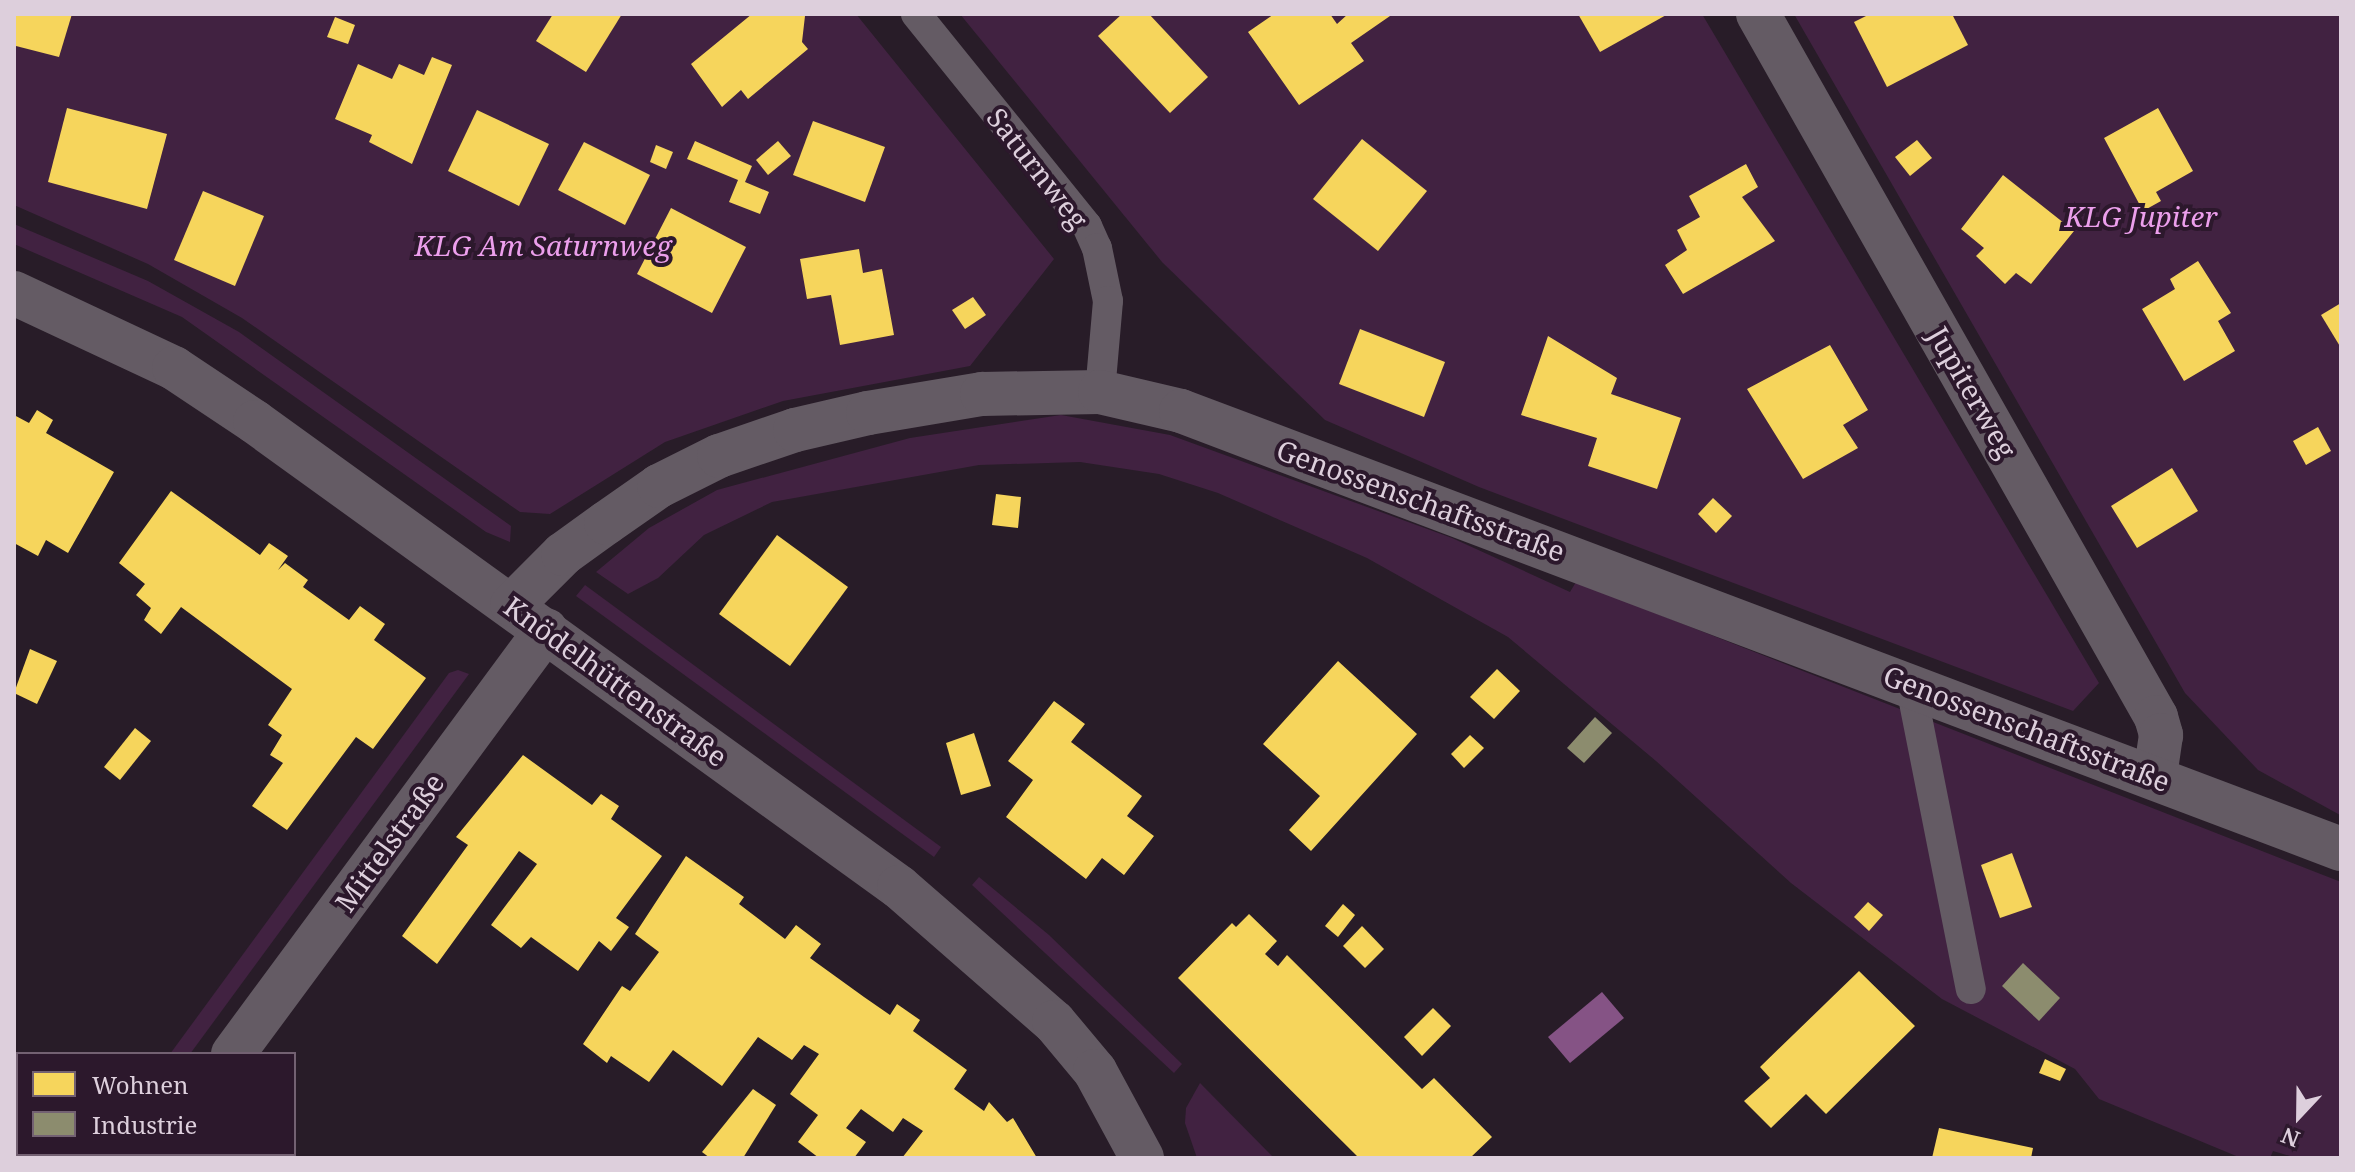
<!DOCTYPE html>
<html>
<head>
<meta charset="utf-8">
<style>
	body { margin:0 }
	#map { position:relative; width:2355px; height:1172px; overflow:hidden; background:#281c28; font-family:"Noto Serif",serif }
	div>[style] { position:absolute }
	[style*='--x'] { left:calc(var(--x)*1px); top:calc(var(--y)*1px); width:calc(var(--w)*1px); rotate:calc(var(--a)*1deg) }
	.green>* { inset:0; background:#412241 }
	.water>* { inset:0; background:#855385 }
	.homes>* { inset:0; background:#f6d55c }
	.industry>* { inset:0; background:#8c8c6e }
	.service>* { height:30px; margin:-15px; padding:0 15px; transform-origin:15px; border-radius:15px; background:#645b64 }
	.minor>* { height:44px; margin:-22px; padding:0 22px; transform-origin:22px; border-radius:22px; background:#645b64 }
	span { translate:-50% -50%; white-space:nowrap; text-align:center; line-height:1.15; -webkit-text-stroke:8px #2c182c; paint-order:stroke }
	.street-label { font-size:28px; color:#ddcfdc }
	.park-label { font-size:28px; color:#ec9fec; font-style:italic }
	.frame { position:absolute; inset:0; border:16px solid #ddcfdc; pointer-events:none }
	.legend { position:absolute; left:16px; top:1052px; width:280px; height:104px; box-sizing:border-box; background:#2c182c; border:2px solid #736172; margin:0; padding:10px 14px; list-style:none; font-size:24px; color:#ddcfdc }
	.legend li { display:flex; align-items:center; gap:16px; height:40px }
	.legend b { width:40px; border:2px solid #736172 }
	.north { position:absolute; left:2259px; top:1076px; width:80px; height:80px; -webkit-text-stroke:6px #2c182c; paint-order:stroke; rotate:202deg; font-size:22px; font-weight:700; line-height:32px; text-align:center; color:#ddcfdc }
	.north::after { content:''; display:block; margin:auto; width:28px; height:36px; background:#ddcfdc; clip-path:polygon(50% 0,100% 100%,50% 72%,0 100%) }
</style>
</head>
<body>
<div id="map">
	<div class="green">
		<i style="clip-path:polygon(14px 14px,856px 14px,1054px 259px,970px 366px,783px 401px,665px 442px,550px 514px,520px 512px,242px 318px,148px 264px,14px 205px)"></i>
		<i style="clip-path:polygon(960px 14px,1702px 14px,2099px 683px,2073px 711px,1479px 487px,1325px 420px,1162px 262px)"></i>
		<i style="clip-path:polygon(1794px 14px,2341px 14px,2340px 815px,2258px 770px,2185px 693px)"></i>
		<i style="clip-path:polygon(14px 224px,148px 281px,239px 332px,511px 526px,510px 542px,486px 532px,182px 317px,14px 244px)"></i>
		<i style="clip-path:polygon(1061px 415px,1170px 435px,1452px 538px,1570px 592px,1576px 582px,2341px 882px,2341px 1158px,2297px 1158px,2273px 1151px,2270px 1158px,2241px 1158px,2099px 1099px,2075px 1069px,1942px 999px,1791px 883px,1656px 761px,1508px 637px,1367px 558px,1218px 493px,1159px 474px,1080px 462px,979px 465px,772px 502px,704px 535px,658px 578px,628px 594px,596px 572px,649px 528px,717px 490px,910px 438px)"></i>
		<i style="clip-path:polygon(585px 585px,941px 847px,934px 857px,576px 596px)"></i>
		<i style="clip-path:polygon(458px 670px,469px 674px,190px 1054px,170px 1054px,449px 673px)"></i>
		<i style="clip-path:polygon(979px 877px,1049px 935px,1182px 1064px,1174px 1073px,972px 885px)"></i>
		<i style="clip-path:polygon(1200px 1083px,1274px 1158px,1197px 1158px,1185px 1123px,1186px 1108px)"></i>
	</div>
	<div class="water">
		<i style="clip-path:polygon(1602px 992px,1624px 1018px,1570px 1063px,1548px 1037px)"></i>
	</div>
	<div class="homes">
		<i style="clip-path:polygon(14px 14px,72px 14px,59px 57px,16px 46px)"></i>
		<i style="clip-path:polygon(553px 14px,622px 14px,586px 72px,536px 41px)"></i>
		<i style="clip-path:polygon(752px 14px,805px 16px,802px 42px,808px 49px,748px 99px,741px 90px,722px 107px,691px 64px)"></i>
		<i style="clip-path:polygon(1122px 14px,1149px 14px,1208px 77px,1170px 113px,1098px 36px)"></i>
		<i style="clip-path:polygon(1274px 14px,1330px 14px,1337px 24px,1348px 14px,1390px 16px,1351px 43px,1364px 61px,1299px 105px,1248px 32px)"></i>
		<i style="clip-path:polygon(1578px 14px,1668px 14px,1600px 52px)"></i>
		<i style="clip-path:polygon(1870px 14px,1952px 14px,1968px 45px,1887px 87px,1854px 22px)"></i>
		<i style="clip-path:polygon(335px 17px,355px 25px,348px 44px,327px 37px)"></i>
		<i style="clip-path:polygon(432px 57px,452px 65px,412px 164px,369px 142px,372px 135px,335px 119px,358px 64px,392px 79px,399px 64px,424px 75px)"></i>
		<i style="clip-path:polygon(67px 108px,167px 134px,147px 209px,48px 182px)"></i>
		<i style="clip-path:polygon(2158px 108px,2193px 171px,2156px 192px,2161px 201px,2143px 211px,2104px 138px)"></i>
		<i style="clip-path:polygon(477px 110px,549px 144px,519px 206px,448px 171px)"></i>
		<i style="clip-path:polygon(813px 121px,885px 147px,865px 202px,793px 175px)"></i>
		<i style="clip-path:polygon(1362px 139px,1427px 191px,1378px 251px,1313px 199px)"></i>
		<i style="clip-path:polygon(1917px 140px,1932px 158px,1910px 176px,1895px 157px)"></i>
		<i style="clip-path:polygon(695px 141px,752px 166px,745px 182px,769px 192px,760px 214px,729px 202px,738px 180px,687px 159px)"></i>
		<i style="clip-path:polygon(778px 141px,791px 156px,768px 175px,756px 160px)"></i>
		<i style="clip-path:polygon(584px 142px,650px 175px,625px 225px,558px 190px)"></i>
		<i style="clip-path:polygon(656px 145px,673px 152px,666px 169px,650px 162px)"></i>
		<i style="clip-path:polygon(1746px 164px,1758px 187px,1742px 197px,1775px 241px,1683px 294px,1665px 265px,1687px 250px,1677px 230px,1700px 217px,1689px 196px)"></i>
		<i style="clip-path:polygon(2003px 175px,2074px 231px,2031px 284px,2016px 273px,2005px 284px,1976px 256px,1984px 248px,1961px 229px)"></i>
		<i style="clip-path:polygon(203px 191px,264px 216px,235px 286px,174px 260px)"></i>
		<i style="clip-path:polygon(671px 208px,746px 247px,712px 313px,637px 274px)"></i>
		<i style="clip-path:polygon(859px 249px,863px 273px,882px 269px,894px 335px,840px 345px,831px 295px,807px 299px,800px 259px)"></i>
		<i style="clip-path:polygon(2198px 261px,2231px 313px,2218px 321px,2235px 351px,2184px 381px,2142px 309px,2175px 289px,2170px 279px)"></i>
		<i style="clip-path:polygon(973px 297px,986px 315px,965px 329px,952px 310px)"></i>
		<i style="clip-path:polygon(2341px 303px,2341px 348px,2321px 315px)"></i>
		<i style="clip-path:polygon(1360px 329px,1445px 362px,1424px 417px,1339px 384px)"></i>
		<i style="clip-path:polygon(1548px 336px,1617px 378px,1611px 394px,1681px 418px,1657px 489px,1588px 466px,1597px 438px,1521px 415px)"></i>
		<i style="clip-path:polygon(1830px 345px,1868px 410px,1843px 425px,1858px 448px,1803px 479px,1747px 389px)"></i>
		<i style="clip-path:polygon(37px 410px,53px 420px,46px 433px,114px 472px,68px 553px,46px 540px,38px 556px,14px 543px,14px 415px,29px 423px)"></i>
		<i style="clip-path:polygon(2318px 427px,2331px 451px,2306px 465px,2293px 441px)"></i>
		<i style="clip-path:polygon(2172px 468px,2198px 511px,2137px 548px,2111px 506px)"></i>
		<i style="clip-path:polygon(171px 491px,260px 555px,269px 543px,288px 556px,278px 570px,285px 563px,308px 580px,303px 587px,349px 620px,360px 606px,385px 624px,374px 640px,426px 678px,373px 749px,356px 737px,287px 830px,252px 806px,283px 763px,270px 755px,282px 735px,268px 725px,292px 689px,181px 607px,161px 634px,144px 620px,151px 608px,136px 595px,145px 584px,119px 563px)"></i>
		<i style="clip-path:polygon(996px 494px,1021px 497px,1018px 528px,992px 525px)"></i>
		<i style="clip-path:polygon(1713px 498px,1732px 516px,1716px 533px,1698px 514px)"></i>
		<i style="clip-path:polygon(777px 535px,848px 587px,790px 666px,719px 614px)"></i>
		<i style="clip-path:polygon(30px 649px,57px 661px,37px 704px,14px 693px)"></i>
		<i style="clip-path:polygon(1338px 661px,1417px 734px,1311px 851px,1289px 830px,1320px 796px,1263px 744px)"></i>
		<i style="clip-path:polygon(1497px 669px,1520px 691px,1494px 719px,1470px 697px)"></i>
		<i style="clip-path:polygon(1054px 701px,1085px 724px,1071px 742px,1142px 796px,1127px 816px,1154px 836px,1124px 875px,1102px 858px,1086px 879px,1006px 817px,1033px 780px,1008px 761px)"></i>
		<i style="clip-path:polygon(135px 728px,151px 741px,120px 780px,104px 767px)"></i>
		<i style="clip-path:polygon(974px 733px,991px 786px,961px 795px,946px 743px)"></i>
		<i style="clip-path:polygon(1470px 735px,1484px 748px,1464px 768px,1451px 754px)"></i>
		<i style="clip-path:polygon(523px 755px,592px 805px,601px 794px,619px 806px,611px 819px,662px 856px,616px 918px,629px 927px,611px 951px,599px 941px,578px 971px,531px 937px,521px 948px,491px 925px,537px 864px,519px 851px,437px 964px,402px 936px,468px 845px,456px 837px)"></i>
		<i style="clip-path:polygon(2012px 853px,2032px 907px,2000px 918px,1981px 865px)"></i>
		<i style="clip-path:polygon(686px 856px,744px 897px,739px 904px,785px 939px,796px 925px,821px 944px,810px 958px,864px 997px,890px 1015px,897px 1004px,920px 1020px,913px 1031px,967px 1070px,954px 1089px,984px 1111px,989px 1102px,1007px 1122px,1013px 1118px,1037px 1158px,902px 1158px,923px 1131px,903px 1118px,893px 1132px,861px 1109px,846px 1128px,866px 1142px,854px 1158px,819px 1158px,798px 1142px,818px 1115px,790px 1094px,819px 1054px,804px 1045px,792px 1060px,758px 1037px,722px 1086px,673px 1050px,649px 1082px,611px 1056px,607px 1063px,583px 1044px,622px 986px,630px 991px,659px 952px,635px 934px)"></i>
		<i style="clip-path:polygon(1868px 902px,1883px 915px,1869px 931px,1854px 917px)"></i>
		<i style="clip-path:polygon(1343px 904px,1355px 915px,1338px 937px,1325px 926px)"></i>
		<i style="clip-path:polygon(1249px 914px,1277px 941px,1265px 954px,1278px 966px,1287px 955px,1422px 1089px,1434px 1078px,1492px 1137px,1470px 1158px,1359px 1158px,1178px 978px,1232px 923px,1236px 927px)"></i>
		<i style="clip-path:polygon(1362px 926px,1384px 949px,1365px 968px,1343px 946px)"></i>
		<i style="clip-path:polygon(1859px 971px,1915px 1026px,1826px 1114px,1806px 1094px,1771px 1128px,1744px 1101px,1770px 1078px,1760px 1067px)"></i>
		<i style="clip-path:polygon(1433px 1008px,1451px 1026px,1422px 1056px,1404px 1037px)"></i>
		<i style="clip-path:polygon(2045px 1059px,2066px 1069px,2060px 1081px,2039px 1073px)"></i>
		<i style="clip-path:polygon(753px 1089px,776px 1105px,743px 1158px,710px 1158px,702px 1152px)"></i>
		<i style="clip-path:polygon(1939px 1128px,2033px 1148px,2031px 1158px,1932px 1158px)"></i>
	</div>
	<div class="industry">
		<i style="clip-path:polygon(1595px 717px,1612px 733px,1584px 763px,1567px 748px)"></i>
		<i style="clip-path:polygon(2023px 963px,2060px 998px,2039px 1021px,2002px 986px)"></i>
	</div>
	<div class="service">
		<i style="--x:916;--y:14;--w:272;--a:51.1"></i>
		<i style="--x:1087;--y:226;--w:24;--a:66"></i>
		<i style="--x:1097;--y:248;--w:54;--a:78.3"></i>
		<i style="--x:1108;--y:301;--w:91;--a:95"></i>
		<i style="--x:1910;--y:682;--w:313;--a:78.8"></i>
	</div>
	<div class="minor">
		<i style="--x:1758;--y:14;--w:808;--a:60.48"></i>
		<i style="--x:2156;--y:717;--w:19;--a:74"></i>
		<i style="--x:2161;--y:735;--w:41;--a:98.3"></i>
		<i style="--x:14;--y:293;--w:177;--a:25.1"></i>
		<i style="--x:174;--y:368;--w:97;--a:33.7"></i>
		<i style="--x:255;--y:422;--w:794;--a:35.83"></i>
		<i style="--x:899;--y:887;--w:206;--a:41.1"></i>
		<i style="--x:1054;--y:1022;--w:64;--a:50.1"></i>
		<i style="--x:1095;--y:1071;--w:99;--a:61.6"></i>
		<i style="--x:512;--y:605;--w:72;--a:-45"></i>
		<i style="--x:563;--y:554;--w:53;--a:-35.8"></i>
		<i style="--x:606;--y:523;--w:65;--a:-34.9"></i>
		<i style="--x:659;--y:486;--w:67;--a:-26.6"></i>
		<i style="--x:719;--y:456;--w:80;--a:-18.9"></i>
		<i style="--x:795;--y:430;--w:75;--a:-13.1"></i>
		<i style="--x:868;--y:413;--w:116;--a:-9.5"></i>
		<i style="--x:982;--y:394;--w:118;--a:-1"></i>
		<i style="--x:1100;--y:392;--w:83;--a:13.2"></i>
		<i style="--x:1181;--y:411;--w:1240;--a:20.69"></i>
		<i style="--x:233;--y:1054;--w:527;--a:-53.56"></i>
		<i style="--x:157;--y:1158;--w:5;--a:-53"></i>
	</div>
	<div class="street-label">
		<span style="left:1038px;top:168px;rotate:52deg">Saturnweg</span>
		<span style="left:1973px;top:392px;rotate:60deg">Jupiterweg</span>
		<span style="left:1421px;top:500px;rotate:20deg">Genossenschaftsstraße</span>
		<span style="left:616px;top:681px;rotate:36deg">Knödelhüttenstraße</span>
		<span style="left:2027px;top:728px;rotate:21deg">Genossenschaftsstraße</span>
		<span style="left:389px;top:842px;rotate:-54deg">Mittelstraße</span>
	</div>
	<div class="park-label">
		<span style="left:2141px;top:216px">KLG Jupiter</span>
		<span style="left:543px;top:245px">KLG Am Saturnweg</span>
	</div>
	<div class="frame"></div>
	<ul class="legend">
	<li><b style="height:22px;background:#f6d55c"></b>Wohnen</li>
	<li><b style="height:22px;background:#8c8c6e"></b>Industrie</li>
	</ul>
	<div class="north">N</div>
</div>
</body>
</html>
